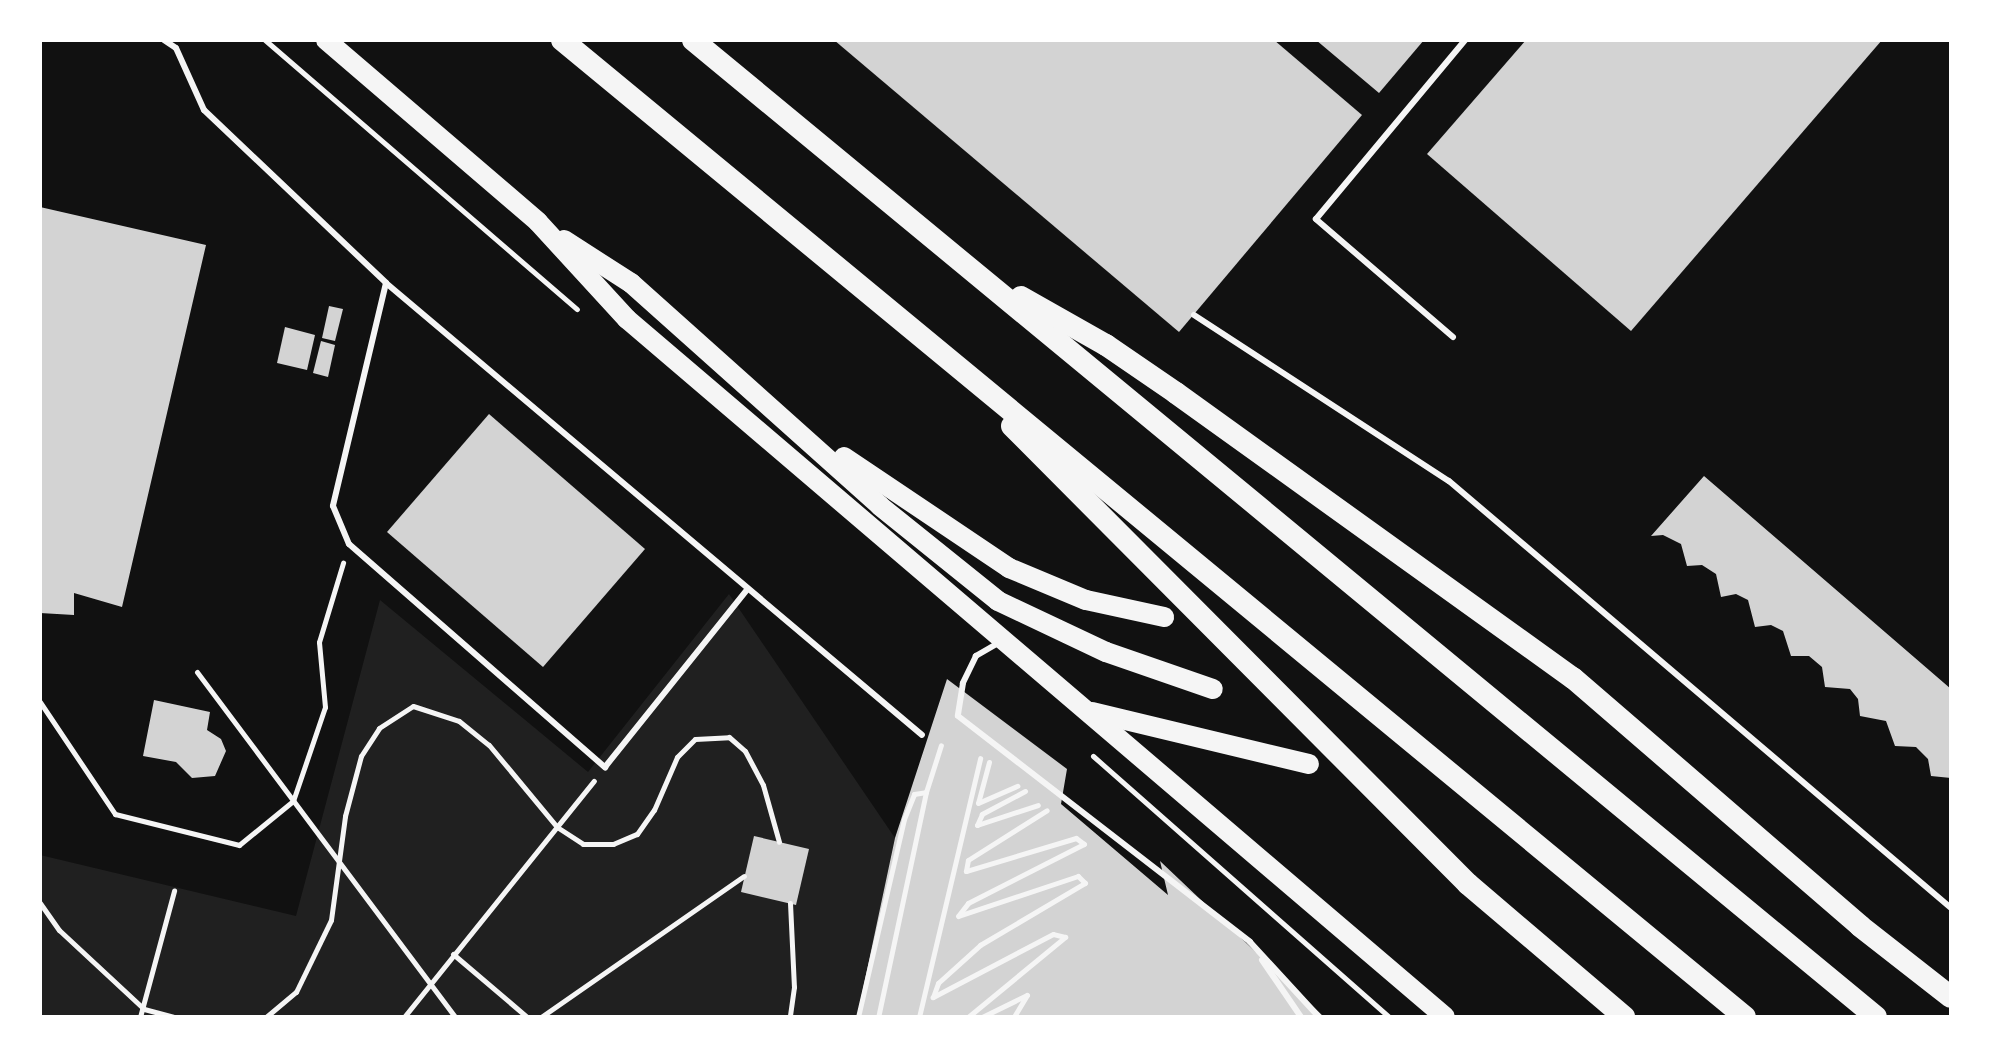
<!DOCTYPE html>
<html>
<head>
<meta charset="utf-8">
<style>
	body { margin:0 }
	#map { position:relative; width:1991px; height:1057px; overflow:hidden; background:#111; font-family:"IBM Plex Sans",sans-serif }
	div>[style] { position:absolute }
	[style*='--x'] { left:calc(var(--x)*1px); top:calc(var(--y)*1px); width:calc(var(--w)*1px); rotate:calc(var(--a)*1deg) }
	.green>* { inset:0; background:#202020 }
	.building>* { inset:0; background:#d3d3d3 }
	.path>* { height:5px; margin:-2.5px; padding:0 2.5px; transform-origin:2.5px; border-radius:2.5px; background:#f5f5f5 }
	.service>* { height:6px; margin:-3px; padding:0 3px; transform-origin:3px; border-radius:3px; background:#f5f5f5 }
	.primary>* { height:20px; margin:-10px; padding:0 10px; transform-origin:10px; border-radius:10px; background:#f5f5f5 }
	.trunk>* { height:22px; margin:-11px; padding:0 11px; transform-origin:11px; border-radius:11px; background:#f5f5f5 }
	span { translate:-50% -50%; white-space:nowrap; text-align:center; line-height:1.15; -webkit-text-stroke:7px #fff; paint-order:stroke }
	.frame { position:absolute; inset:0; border:42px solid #fff; pointer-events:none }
</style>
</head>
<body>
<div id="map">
	<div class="green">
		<i style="clip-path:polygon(729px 594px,895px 838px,857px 1017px,40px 1017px,40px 855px,296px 916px,380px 600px,588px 772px)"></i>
	</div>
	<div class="building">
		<i style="clip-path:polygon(834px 40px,1274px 40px,1362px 115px,1179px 332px)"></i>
		<i style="clip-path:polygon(1316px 40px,1424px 40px,1379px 93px)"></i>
		<i style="clip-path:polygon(1526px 40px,1882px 40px,1631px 331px,1427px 154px)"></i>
		<i style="clip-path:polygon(40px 207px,206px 245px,122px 607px,74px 593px,74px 615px,40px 613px)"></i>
		<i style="clip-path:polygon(329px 306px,343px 309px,335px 341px,322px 338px)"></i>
		<i style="clip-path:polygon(285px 327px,315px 335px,307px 370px,277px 363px)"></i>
		<i style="clip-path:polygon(321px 341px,335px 345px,328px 377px,313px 373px)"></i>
		<i style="clip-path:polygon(489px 414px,645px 549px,543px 667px,387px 532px)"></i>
		<i style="clip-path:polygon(1704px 476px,1951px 689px,1951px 778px,1931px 776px,1928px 759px,1916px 747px,1895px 746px,1886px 721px,1860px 716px,1858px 699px,1850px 689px,1825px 687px,1822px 667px,1809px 656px,1791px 656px,1783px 631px,1771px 625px,1755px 627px,1748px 600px,1736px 594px,1721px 597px,1716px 574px,1702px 565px,1687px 566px,1681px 544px,1663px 535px,1651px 536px)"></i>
		<i style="clip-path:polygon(947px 679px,1067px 769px,1061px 804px,1168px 895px,1160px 861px,1324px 1017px,857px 1017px,895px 838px)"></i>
		<i style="clip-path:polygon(154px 700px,210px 712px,207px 730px,221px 739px,226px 751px,215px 776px,192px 778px,176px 762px,143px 756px)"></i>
		<i style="clip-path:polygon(754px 836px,809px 849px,796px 905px,741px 892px)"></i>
	</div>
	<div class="path">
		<i style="--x:265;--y:40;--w:412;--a:40.8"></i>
		<i style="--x:197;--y:672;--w:431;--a:53.2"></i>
		<i style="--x:40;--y:702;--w:135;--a:56.2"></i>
		<i style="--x:115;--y:814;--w:128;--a:14"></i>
		<i style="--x:239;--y:845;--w:70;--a:-39.2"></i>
		<i style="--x:293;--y:801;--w:99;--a:-71.2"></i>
		<i style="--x:325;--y:707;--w:65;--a:-95.3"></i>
		<i style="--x:319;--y:642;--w:83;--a:-73.1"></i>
		<i style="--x:1093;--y:756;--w:395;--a:41.4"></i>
		<i style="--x:989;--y:762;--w:42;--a:105"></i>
		<i style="--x:978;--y:803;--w:43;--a:-23.6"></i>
		<i style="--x:1025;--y:791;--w:49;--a:151.9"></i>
		<i style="--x:982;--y:814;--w:12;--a:114"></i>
		<i style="--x:977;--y:825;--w:64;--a:-18.2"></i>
		<i style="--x:926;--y:792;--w:49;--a:-72.3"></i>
		<i style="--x:40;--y:903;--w:33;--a:55"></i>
		<i style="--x:59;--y:930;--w:116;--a:42.9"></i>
		<i style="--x:144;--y:1009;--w:30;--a:15"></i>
		<i style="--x:790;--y:903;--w:84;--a:87.3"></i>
		<i style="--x:794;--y:987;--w:30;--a:98"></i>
		<i style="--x:453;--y:954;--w:97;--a:40.4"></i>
		<i style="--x:140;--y:1017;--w:131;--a:-74.9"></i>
		<i style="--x:266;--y:1017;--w:39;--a:-40"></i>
		<i style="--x:296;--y:992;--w:80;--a:-64.1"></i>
		<i style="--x:331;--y:920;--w:105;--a:-82.3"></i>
		<i style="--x:345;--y:816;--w:62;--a:-75.1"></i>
		<i style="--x:361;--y:756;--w:33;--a:-57"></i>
		<i style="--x:379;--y:728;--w:40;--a:-32.9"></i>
		<i style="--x:413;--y:706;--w:48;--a:18.1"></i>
		<i style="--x:459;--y:721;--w:38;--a:39"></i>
		<i style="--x:489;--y:745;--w:107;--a:50.3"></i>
		<i style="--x:557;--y:827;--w:31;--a:33"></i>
		<i style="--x:583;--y:844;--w:30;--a:0"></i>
		<i style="--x:613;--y:844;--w:26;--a:-23"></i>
		<i style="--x:637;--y:834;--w:29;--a:-55"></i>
		<i style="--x:654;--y:810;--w:58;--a:-66.5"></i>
		<i style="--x:677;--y:757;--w:25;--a:-45"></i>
		<i style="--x:695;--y:739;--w:34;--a:-3"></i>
		<i style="--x:729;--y:737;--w:21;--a:41"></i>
		<i style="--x:745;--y:751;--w:38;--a:62"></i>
		<i style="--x:763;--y:785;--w:59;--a:74.3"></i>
		<i style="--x:404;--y:1017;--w:303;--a:-51.2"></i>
		<i style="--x:541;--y:1017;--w:247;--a:-34.8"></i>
		<i style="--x:858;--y:1017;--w:203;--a:-76.9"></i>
		<i style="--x:904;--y:819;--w:27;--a:-68"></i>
		<i style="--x:914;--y:794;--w:12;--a:-9"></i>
		<i style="--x:926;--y:792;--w:230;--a:102"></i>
		<i style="--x:919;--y:1017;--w:266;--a:-76.7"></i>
		<i style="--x:968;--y:1017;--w:126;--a:-39.5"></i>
		<i style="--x:1065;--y:937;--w:12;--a:-166"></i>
		<i style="--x:1053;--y:934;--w:136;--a:152.3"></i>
		<i style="--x:933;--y:997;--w:15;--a:-70"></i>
		<i style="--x:938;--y:983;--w:57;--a:-42.1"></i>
		<i style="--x:980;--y:945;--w:122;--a:-30.6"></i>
		<i style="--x:1085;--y:883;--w:10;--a:-135"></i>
		<i style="--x:1078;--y:876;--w:126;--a:161.6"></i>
		<i style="--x:958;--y:916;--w:16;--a:-52"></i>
		<i style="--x:968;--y:903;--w:130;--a:-27"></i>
		<i style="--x:1084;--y:844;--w:10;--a:-143"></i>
		<i style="--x:1076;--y:838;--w:115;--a:163.3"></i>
		<i style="--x:966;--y:871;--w:11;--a:-80"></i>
		<i style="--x:968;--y:860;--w:93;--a:-32.3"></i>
		<i style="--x:982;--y:1017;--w:50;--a:-26.1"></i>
		<i style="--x:1027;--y:995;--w:26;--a:121"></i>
	</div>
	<div class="service">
		<i style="--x:164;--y:40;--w:14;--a:34"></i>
		<i style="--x:176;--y:48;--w:68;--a:65.7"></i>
		<i style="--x:204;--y:110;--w:251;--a:43.5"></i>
		<i style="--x:386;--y:283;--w:701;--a:40.14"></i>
		<i style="--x:386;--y:283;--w:229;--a:103.4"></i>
		<i style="--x:333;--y:506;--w:41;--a:67.2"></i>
		<i style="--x:349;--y:544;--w:340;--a:41.1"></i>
		<i style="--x:605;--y:767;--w:226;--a:-51.3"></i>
		<i style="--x:1194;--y:315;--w:304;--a:33.1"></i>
		<i style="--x:1449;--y:481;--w:659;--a:40.38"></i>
		<i style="--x:1453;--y:337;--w:181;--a:-139.3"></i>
		<i style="--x:1316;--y:219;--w:233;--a:-50.2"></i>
		<i style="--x:1000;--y:642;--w:28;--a:150"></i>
		<i style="--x:976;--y:656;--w:30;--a:116"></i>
		<i style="--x:963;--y:683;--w:33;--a:99"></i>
		<i style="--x:958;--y:716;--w:369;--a:37.7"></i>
		<i style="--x:1250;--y:942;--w:102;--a:47.4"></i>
		<i style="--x:1262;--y:960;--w:69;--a:55.6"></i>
	</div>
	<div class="primary">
		<i style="--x:326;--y:40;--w:279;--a:40.6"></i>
		<i style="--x:538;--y:222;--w:132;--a:47.5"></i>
		<i style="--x:627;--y:319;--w:1075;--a:40.47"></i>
		<i style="--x:564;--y:240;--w:80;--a:32.7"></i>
		<i style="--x:631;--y:283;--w:334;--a:41.8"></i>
		<i style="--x:880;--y:506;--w:151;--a:38.8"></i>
		<i style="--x:998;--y:601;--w:119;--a:25.3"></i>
		<i style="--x:1106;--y:652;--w:113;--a:19.1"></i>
		<i style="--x:844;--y:457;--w:199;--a:33.9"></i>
		<i style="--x:1009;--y:568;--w:83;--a:22.6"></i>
		<i style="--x:1086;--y:600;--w:80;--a:12.3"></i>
		<i style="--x:1092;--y:712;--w:223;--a:13.5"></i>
	</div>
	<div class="trunk">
		<i style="--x:562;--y:40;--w:1534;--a:39.55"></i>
		<i style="--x:693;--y:40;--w:1534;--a:39.55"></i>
		<i style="--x:1021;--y:297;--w:98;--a:29.5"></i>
		<i style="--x:1106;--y:345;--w:85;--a:34.4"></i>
		<i style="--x:1176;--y:393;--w:489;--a:35.7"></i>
		<i style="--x:1573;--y:678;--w:379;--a:40.8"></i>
		<i style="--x:1860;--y:926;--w:115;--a:38"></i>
		<i style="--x:1012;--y:426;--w:646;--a:45.13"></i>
		<i style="--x:1468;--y:884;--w:205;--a:40.4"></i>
	</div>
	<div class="frame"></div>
</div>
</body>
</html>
